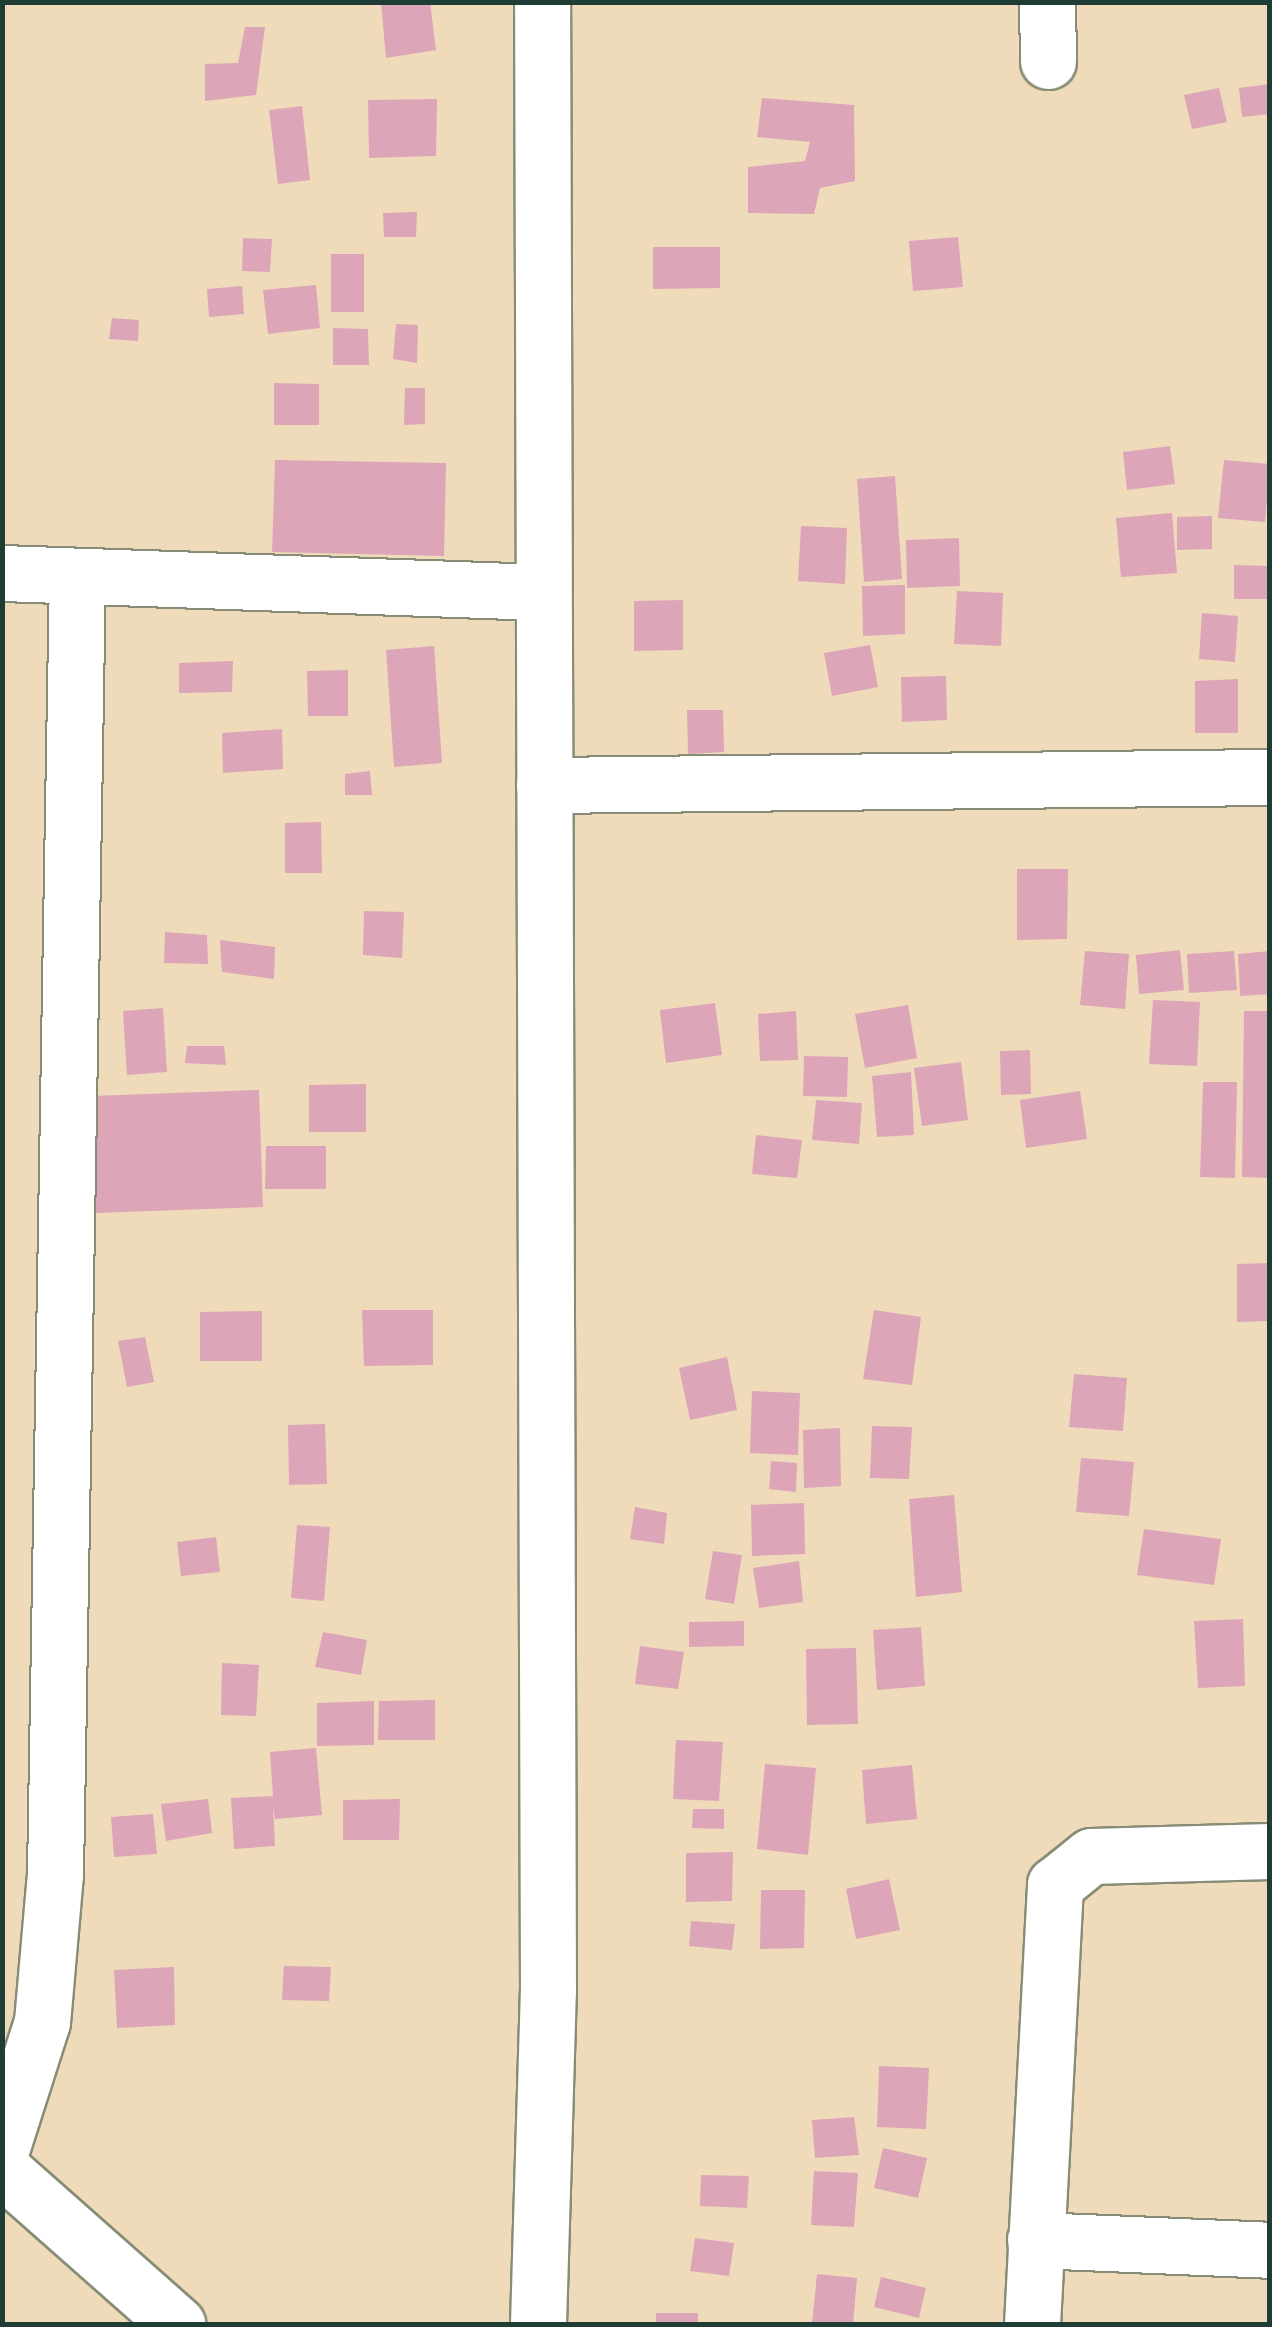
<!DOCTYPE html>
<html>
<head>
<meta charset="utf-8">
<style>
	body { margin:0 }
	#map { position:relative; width:1272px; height:2327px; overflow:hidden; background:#efdbb9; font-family:Vollkorn,serif }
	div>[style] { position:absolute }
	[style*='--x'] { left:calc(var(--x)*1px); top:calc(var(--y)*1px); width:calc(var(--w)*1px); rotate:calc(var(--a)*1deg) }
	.building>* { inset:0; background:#dda5b8 }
	.roads { filter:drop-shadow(2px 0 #878c76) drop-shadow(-2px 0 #878c76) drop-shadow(0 2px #878c76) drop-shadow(0 -2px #878c76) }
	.minor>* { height:55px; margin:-27.5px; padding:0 27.5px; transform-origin:27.5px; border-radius:27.5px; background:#fff }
	.major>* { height:55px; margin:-27.5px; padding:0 27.5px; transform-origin:27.5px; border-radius:27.5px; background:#fff }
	span { translate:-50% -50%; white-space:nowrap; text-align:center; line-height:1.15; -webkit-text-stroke:10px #f7f3e8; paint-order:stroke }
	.frame { position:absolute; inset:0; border:5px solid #1f3d34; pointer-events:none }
</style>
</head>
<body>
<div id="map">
	<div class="building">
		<i style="clip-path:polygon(381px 2px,430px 2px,436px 50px,386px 58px)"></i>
		<i style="clip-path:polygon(245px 27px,265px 27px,256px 95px,205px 101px,205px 64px,238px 63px)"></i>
		<i style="clip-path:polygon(1270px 84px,1270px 114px,1242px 117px,1239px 88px)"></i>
		<i style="clip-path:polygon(1219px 88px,1227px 122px,1192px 129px,1184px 95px)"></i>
		<i style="clip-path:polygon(762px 98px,854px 105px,855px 181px,820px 188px,814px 214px,748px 213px,748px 167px,805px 161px,810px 142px,757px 137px)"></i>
		<i style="clip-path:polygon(437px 99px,436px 156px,369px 158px,368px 100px)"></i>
		<i style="clip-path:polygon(302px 106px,310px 180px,278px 184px,269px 110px)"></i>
		<i style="clip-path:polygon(417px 212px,416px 237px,384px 237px,383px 213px)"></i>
		<i style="clip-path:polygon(958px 237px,963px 287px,913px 291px,909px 241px)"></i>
		<i style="clip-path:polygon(243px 238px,272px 239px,270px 272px,242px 271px)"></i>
		<i style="clip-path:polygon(653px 247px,720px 247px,720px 288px,653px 289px)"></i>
		<i style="clip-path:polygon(331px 254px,364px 254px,364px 312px,331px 312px)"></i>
		<i style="clip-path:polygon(316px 285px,320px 328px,268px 334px,263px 290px)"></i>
		<i style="clip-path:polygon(242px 286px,244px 314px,209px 317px,207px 289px)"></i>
		<i style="clip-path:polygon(112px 318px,139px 320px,138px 341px,109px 339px)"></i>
		<i style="clip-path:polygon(396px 324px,418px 325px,417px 363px,393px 359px)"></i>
		<i style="clip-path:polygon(333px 328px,368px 329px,369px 365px,333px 365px)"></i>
		<i style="clip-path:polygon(274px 383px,319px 384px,319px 425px,274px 425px)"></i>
		<i style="clip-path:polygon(405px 388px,425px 388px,425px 424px,404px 425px)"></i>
		<i style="clip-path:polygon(1170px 446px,1175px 484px,1127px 490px,1123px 452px)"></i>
		<i style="clip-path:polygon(275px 460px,446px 463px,444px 556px,272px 552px)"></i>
		<i style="clip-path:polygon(1224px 460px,1270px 464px,1265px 522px,1218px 518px)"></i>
		<i style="clip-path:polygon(895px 476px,902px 579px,864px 582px,857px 479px)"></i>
		<i style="clip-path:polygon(1172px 513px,1177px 573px,1121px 577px,1116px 518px)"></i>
		<i style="clip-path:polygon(1212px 516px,1212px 549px,1177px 550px,1177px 517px)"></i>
		<i style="clip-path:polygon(801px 526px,847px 528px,845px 584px,798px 581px)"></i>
		<i style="clip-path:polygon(959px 538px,960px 586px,907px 588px,906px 540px)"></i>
		<i style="clip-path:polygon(1234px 565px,1270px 566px,1270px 599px,1234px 599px)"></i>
		<i style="clip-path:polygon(905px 585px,905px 634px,863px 636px,862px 586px)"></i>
		<i style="clip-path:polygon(957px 591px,1003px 593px,1001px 646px,954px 644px)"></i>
		<i style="clip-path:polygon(683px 600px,683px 650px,634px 651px,634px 601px)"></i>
		<i style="clip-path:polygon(1202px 613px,1238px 616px,1235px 662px,1199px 659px)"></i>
		<i style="clip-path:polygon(870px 645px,878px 687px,832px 696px,824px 653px)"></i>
		<i style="clip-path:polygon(434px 646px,442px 763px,394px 767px,386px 650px)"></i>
		<i style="clip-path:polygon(233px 661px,232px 692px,179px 693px,179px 663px)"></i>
		<i style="clip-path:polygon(348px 670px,348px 716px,308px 716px,307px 671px)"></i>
		<i style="clip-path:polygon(946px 676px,947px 720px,902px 722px,901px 677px)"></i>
		<i style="clip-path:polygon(1238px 679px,1238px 733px,1195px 733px,1195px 681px)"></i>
		<i style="clip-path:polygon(687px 710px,723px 710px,724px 752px,688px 754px)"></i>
		<i style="clip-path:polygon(282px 729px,283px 769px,223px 773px,222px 733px)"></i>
		<i style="clip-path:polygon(370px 771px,372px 795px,345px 795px,345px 774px)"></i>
		<i style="clip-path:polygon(321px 822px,322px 873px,285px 873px,285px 823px)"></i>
		<i style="clip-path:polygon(1017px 869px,1068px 869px,1067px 939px,1017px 940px)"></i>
		<i style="clip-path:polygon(364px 911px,404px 912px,402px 958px,363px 955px)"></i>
		<i style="clip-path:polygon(165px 932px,207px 935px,208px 964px,164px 963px)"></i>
		<i style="clip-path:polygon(220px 940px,275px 947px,274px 979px,222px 972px)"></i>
		<i style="clip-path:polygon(1180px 950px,1184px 990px,1139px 994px,1136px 955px)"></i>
		<i style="clip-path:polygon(1085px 951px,1129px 954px,1125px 1009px,1080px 1005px)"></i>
		<i style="clip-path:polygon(1234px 951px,1237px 990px,1189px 993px,1187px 954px)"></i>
		<i style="clip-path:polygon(1270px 951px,1270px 994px,1240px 996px,1238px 954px)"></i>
		<i style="clip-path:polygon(1153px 1000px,1200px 1002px,1197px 1066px,1149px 1064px)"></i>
		<i style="clip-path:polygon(715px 1003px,722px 1055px,666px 1063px,660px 1010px)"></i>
		<i style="clip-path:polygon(908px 1005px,917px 1058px,865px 1068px,855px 1014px)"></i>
		<i style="clip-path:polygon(163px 1008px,167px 1072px,127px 1075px,123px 1011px)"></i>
		<i style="clip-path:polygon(796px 1011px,798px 1060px,760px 1061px,758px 1014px)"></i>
		<i style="clip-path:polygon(1244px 1011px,1270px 1011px,1270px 1178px,1242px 1177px)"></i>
		<i style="clip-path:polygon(187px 1046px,224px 1046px,226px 1065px,185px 1063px)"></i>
		<i style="clip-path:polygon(1030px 1050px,1031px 1094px,1001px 1095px,1000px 1051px)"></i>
		<i style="clip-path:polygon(804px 1056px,848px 1057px,847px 1097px,803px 1096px)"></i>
		<i style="clip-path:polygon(961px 1062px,968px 1120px,922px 1126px,914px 1068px)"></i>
		<i style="clip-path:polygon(911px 1072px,914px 1135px,877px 1137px,872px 1076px)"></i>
		<i style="clip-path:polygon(1203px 1082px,1237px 1082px,1235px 1178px,1200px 1177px)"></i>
		<i style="clip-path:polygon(366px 1084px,366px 1132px,309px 1132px,309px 1085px)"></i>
		<i style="clip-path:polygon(259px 1090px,263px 1207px,95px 1213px,92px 1096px)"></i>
		<i style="clip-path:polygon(1080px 1091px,1087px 1139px,1026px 1148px,1020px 1100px)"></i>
		<i style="clip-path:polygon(816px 1100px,862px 1103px,859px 1144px,812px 1140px)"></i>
		<i style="clip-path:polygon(756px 1135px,802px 1140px,797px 1178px,752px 1174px)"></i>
		<i style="clip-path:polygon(266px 1146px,326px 1146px,326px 1189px,265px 1189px)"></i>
		<i style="clip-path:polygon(1270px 1263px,1270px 1321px,1237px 1322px,1237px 1264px)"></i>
		<i style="clip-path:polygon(362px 1310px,433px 1310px,433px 1365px,364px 1366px)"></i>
		<i style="clip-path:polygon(874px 1310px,921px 1317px,912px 1385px,863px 1379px)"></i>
		<i style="clip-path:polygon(262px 1311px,262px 1361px,200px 1361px,200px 1312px)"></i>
		<i style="clip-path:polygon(145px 1337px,154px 1382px,127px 1387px,118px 1341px)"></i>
		<i style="clip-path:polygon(727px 1357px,737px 1410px,690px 1420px,679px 1368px)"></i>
		<i style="clip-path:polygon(1074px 1374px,1127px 1378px,1123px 1431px,1069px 1427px)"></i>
		<i style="clip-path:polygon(752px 1391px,800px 1393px,798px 1455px,750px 1453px)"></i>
		<i style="clip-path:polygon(325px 1424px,327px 1484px,289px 1485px,288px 1425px)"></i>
		<i style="clip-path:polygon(872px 1426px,912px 1427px,909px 1479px,870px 1478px)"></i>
		<i style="clip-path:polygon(840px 1428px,841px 1486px,804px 1488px,803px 1430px)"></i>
		<i style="clip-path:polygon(1081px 1458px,1134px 1462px,1129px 1516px,1076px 1512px)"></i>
		<i style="clip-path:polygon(771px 1461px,797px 1463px,796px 1492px,769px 1489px)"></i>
		<i style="clip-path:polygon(954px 1495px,962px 1592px,916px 1597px,909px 1499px)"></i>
		<i style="clip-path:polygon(804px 1503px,805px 1554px,752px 1556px,751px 1505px)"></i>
		<i style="clip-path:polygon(635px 1507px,667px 1513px,664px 1544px,630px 1539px)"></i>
		<i style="clip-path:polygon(297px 1525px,330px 1527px,324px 1601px,291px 1598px)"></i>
		<i style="clip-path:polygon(1144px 1529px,1221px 1539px,1214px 1585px,1137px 1575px)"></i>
		<i style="clip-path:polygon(216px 1537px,220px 1572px,181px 1576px,177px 1542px)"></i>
		<i style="clip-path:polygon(713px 1551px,742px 1555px,734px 1604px,705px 1599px)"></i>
		<i style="clip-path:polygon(799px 1561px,803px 1602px,759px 1608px,753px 1568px)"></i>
		<i style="clip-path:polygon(1243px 1619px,1245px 1686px,1198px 1688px,1194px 1621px)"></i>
		<i style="clip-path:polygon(744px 1621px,744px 1646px,689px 1647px,689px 1622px)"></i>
		<i style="clip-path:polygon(921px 1627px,925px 1686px,877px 1690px,873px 1630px)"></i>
		<i style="clip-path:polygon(323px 1632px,367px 1640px,361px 1675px,315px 1667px)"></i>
		<i style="clip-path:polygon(640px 1646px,684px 1652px,678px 1689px,635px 1684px)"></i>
		<i style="clip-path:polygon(856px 1648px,858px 1724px,807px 1725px,806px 1649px)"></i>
		<i style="clip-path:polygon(222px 1663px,259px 1665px,256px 1716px,221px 1715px)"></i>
		<i style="clip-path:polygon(435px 1700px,435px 1740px,378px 1740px,379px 1701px)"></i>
		<i style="clip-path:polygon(374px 1701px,374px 1745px,317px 1746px,317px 1703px)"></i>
		<i style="clip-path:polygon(676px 1740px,723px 1742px,719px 1801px,673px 1799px)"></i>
		<i style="clip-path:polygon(316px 1748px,322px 1815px,275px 1819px,273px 1805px,275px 1846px,234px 1849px,231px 1798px,273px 1796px,270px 1752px)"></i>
		<i style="clip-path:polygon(765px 1764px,816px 1768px,808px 1855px,757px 1849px)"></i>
		<i style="clip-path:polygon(912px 1765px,917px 1819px,866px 1824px,862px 1770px)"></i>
		<i style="clip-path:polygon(208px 1799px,212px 1833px,166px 1841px,161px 1804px)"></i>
		<i style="clip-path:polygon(400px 1799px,399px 1840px,343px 1840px,343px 1800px)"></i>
		<i style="clip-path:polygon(693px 1809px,724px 1809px,724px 1829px,692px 1828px)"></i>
		<i style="clip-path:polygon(153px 1814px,157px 1854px,114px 1857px,111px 1817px)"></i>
		<i style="clip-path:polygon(733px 1852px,732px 1901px,686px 1902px,686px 1853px)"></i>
		<i style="clip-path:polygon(889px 1879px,900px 1930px,856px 1939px,846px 1889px)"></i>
		<i style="clip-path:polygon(761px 1890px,805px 1890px,804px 1948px,760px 1949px)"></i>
		<i style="clip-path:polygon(691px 1921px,735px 1924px,732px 1950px,689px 1946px)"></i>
		<i style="clip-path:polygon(284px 1966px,331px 1967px,329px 2001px,282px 2000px)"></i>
		<i style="clip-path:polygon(174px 1967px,175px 2025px,117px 2028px,114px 1970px)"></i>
		<i style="clip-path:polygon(879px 2066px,929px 2068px,926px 2129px,877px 2127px)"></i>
		<i style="clip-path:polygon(854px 2117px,859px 2155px,815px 2158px,812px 2120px)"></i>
		<i style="clip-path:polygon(883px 2148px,927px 2158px,918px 2198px,874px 2188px)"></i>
		<i style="clip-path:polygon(814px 2171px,858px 2173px,854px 2227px,811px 2225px)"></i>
		<i style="clip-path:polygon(701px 2175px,749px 2176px,747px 2208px,700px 2206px)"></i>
		<i style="clip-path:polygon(695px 2238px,734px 2243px,729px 2276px,690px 2271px)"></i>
		<i style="clip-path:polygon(817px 2274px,857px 2278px,853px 2324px,812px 2324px)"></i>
		<i style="clip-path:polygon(881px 2277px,926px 2288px,919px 2318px,874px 2307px)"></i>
		<i style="clip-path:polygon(656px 2313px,698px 2313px,698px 2324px,656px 2324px)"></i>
	</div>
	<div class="roads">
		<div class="minor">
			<i style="--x:1047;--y:2;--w:59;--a:89"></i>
			<i style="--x:2;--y:573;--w:539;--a:2.02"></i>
			<i style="--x:544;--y:785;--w:726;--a:-0.63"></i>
			<i style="--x:2;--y:2147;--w:131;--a:-72.3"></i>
			<i style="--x:42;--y:2022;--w:149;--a:-85"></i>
			<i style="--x:55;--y:1874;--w:1298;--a:-89.03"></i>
			<i style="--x:1035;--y:2240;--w:235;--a:2.4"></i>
			<i style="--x:538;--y:2324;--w:334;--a:-88.3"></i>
			<i style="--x:548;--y:1990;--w:1988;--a:-90.17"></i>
			<i style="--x:1032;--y:2324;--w:440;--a:-87"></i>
			<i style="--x:1055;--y:1885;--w:46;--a:-38.9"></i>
			<i style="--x:1091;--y:1856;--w:179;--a:-1.6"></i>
		</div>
		<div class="major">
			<i style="--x:2;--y:2169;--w:234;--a:41.5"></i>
		</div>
	</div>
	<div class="frame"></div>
</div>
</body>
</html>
